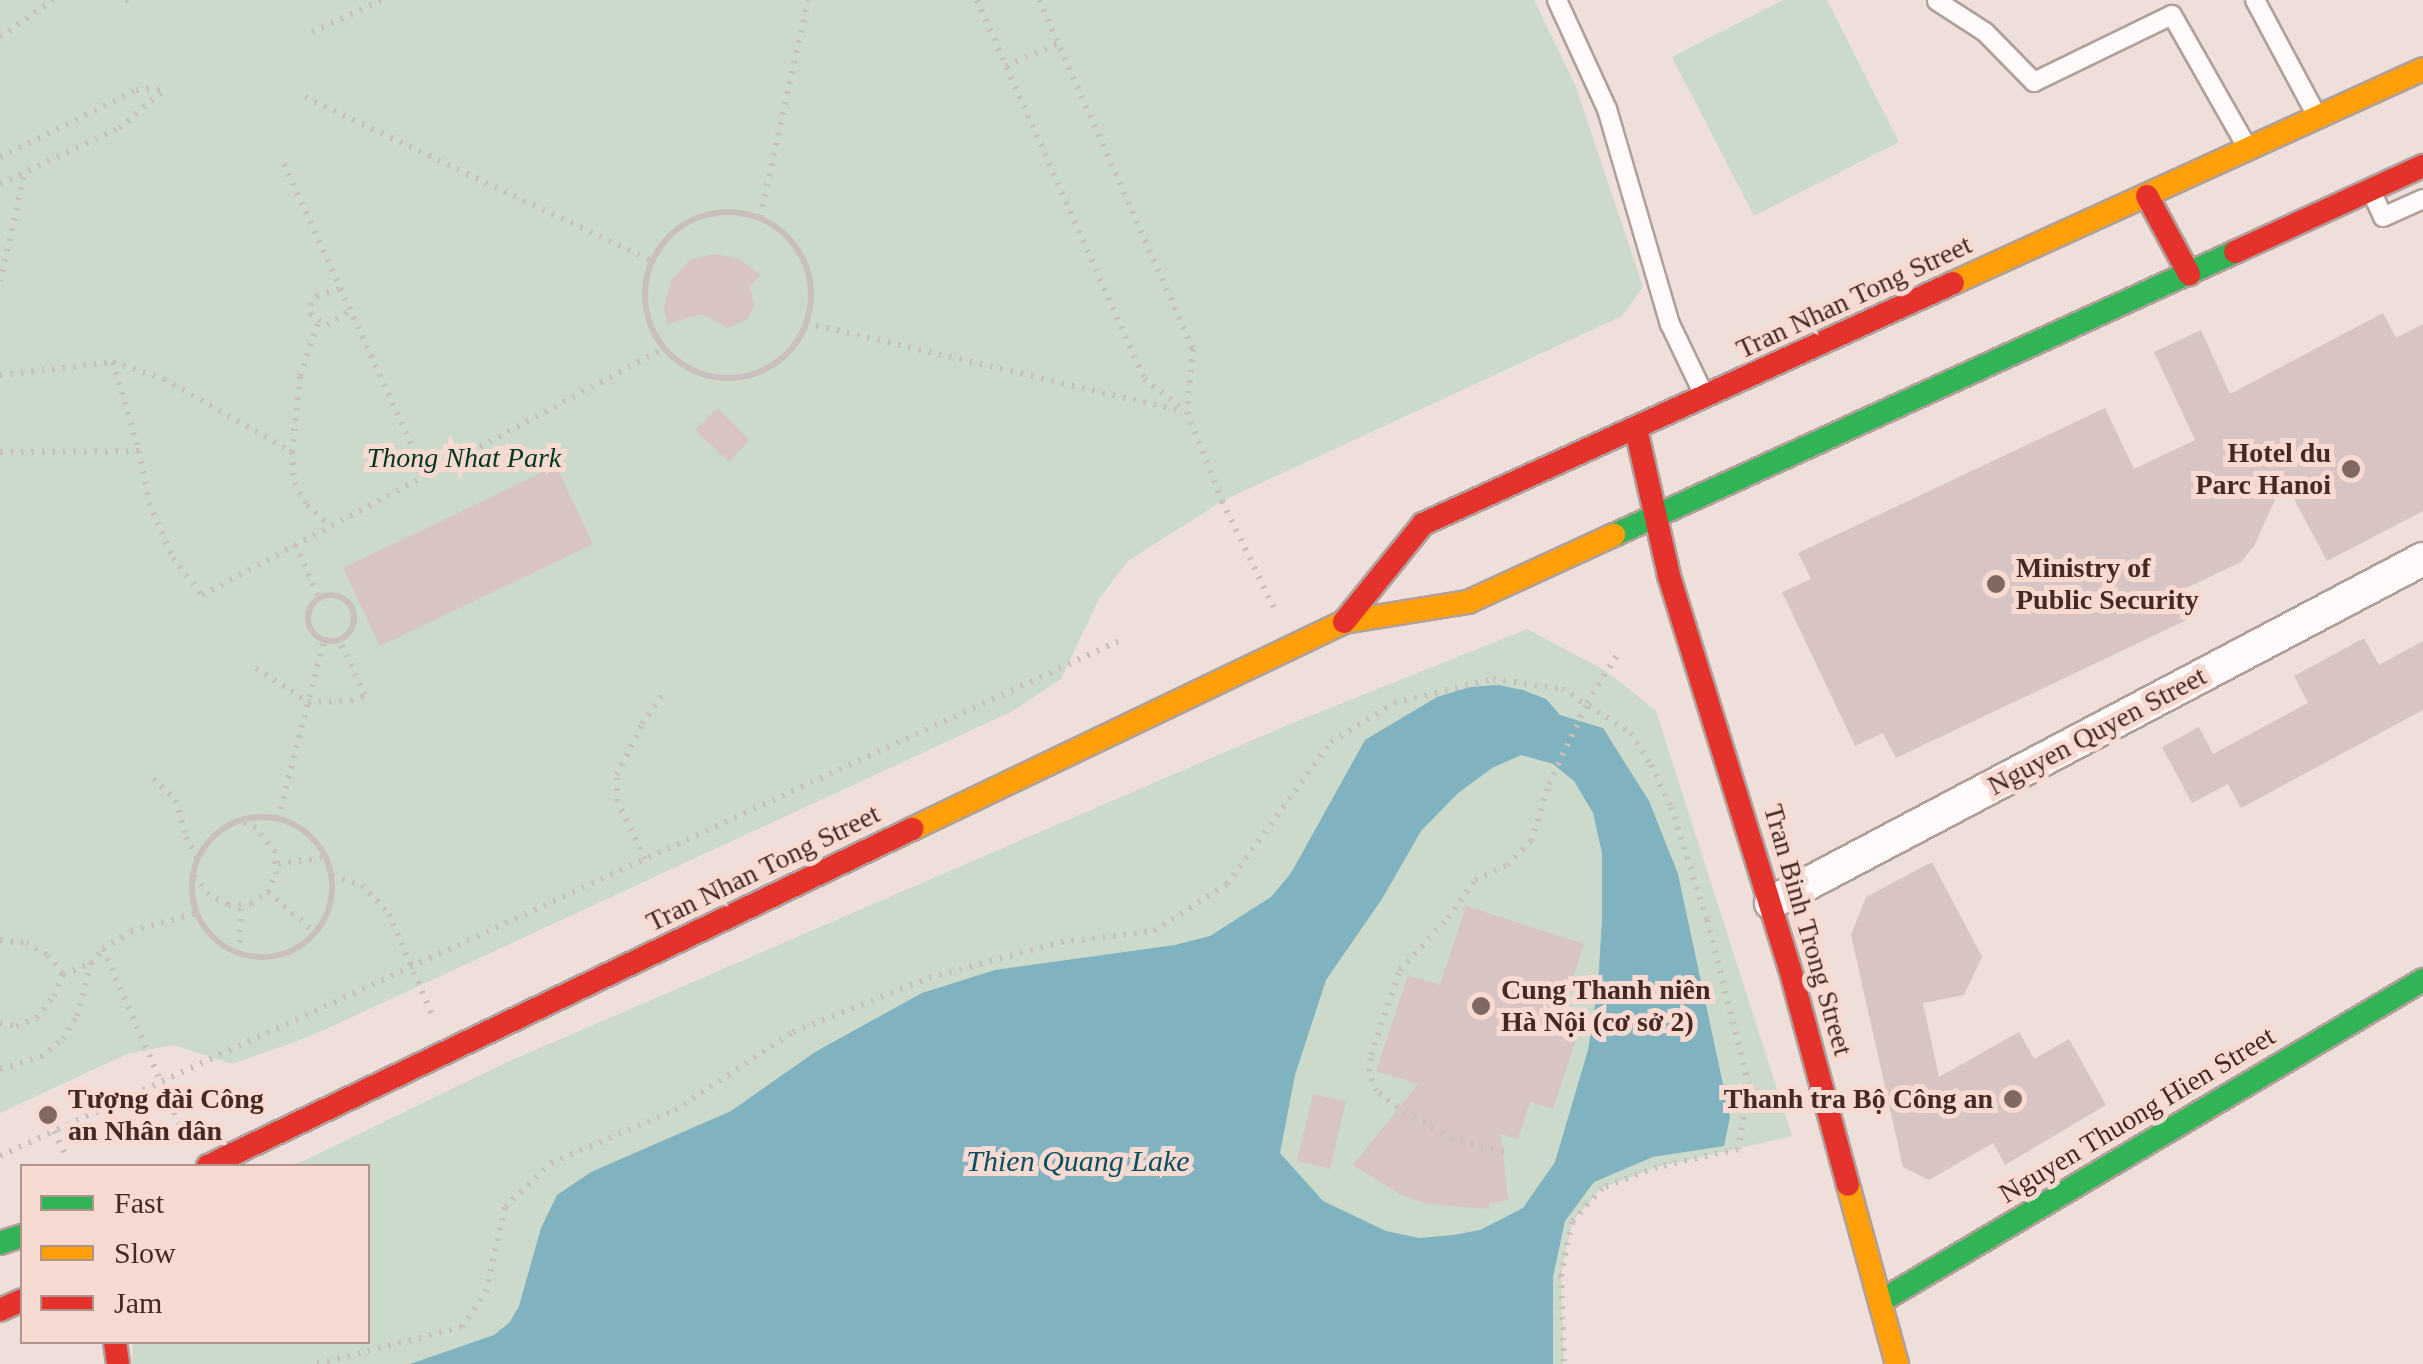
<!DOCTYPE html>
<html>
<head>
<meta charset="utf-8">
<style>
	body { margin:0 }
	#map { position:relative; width:2423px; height:1364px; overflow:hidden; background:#efdfda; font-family:"Times New Roman",serif }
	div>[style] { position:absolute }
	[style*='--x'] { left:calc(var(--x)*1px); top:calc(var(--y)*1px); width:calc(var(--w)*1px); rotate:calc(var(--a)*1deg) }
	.green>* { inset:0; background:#ccdacb }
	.water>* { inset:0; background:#80b2bf }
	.building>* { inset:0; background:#d8c4c2 }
	.path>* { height:6px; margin-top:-3px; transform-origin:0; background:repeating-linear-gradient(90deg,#c9c0bd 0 2.5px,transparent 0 10.5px) }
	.path>.ring { margin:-3px; padding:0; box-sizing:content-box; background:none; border:6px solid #c9c0bd; border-radius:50% }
	.roads { filter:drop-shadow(2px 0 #b19f99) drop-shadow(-2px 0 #b19f99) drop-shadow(0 2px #b19f99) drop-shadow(0 -2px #b19f99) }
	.lane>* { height:18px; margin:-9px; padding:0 9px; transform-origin:9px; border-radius:9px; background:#fdfaf9 }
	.street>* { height:32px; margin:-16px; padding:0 16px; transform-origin:16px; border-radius:16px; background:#fdfaf9 }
	.fast>* { height:22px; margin:-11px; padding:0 11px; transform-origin:11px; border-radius:11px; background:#30b455 }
	.slow>* { height:22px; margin:-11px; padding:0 11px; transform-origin:11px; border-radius:11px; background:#ff9f0a }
	.jam>* { height:22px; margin:-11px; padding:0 11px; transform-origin:11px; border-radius:11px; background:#e5322d }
	.dots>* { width:28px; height:28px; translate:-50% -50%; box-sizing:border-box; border:5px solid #f7dbd2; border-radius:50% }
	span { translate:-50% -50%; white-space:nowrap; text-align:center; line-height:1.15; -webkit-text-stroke:10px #f7dbd2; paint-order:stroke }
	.street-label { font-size:28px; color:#452a22 }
	.poi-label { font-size:28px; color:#452a22; font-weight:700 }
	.right { translate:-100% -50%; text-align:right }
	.left { translate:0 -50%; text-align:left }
	.park-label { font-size:28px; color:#03371f; font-style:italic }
	.water-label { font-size:30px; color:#0a4f5f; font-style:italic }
	.legend { position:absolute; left:20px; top:1164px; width:350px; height:180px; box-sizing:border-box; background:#f7dbd2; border:2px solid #b0948c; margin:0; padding:12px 18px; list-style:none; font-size:30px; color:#452a22 }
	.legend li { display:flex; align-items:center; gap:20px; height:50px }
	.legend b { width:50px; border:2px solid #b0948c }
</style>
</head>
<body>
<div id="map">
	<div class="green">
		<i style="clip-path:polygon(0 0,1534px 0,1576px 87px,1643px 287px,1622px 316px,1222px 501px,1128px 561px,1099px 599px,1061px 679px,1013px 711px,311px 1036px,232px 1064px,174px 1045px,127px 1054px,0 1113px)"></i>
		<i style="clip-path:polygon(1783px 0,1827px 0,1899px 142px,1754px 216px,1672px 57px)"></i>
		<i style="clip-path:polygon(1527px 629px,1606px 671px,1656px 711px,1792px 1136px,1657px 1167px,1602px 1188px,1572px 1222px,1561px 1275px,1564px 1364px,132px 1364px,133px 1342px,368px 1342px,368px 1166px,293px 1166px,503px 1064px,1290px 724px)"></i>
	</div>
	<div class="water">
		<i style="clip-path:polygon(evenodd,1498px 685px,1523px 690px,1546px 699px,1560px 715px,1603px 728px,1649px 801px,1678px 874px,1730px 1117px,1724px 1146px,1653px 1157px,1594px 1182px,1565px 1221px,1553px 1277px,1553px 1364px,410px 1364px,494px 1335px,510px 1322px,519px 1306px,541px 1228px,557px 1195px,591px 1172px,731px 1111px,815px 1052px,922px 993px,995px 970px,1175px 945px,1210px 936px,1271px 897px,1291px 873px,1365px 740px,1437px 697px,1470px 687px,1498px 685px,1521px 755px,1553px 764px,1574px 781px,1593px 813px,1602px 853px,1602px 919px,1598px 986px,1588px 1050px,1555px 1162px,1523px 1208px,1480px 1230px,1453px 1235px,1419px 1238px,1386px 1231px,1323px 1201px,1280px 1153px,1295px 1075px,1326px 980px,1382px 899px,1421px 831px,1457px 794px,1492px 768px,1521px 755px)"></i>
	</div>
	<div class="building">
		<i style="clip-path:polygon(715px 254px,739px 259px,761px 275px,750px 286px,754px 305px,748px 319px,728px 328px,702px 314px,667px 324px,664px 307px,671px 280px,690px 260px)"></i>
		<i style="clip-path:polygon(2383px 313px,2396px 338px,2423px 324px,2423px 511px,2327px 561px,2284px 480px,2254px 546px,2241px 562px,2182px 590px,2195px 616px,1896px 758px,1883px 733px,1855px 746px,1782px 592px,1811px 579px,1798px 553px,2105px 408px,2134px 469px,2195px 440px,2154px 352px,2201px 330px,2230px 394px)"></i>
		<i style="clip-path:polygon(718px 408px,750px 440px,729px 462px,695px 430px)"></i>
		<i style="clip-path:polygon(556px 466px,593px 544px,380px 646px,343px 568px)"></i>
		<i style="clip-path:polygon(2364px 638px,2379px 665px,2423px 641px,2423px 710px,2241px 808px,2228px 784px,2192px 803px,2162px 747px,2199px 727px,2213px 754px,2308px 703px,2294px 676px)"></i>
		<i style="clip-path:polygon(1932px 862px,1982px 957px,1964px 995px,1923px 1003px,1939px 1077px,2019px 1032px,2034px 1059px,2069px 1039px,2106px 1105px,2005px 1165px,1993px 1143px,1929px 1180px,1903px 1167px,1851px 935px,1866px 897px)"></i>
		<i style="clip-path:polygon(1466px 906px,1584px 944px,1557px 1027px,1578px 1034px,1553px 1109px,1530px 1102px,1518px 1139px,1501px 1134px,1508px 1200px,1489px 1203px,1490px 1209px,1427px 1204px,1398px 1193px,1353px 1165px,1418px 1084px,1376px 1071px,1408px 975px,1440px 985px)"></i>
		<i style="clip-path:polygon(1313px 1094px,1346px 1101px,1330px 1169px,1297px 1161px)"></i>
	</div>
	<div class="path">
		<i style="--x:126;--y:0;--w:9;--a:32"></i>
		<i style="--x:977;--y:0;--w:414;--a:66.2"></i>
		<i style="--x:1144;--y:379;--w:53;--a:37.3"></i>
		<i style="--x:1039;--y:0;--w:381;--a:66.2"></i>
		<i style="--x:1193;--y:349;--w:63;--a:95.4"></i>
		<i style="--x:1187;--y:412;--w:96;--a:68.5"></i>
		<i style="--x:1222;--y:501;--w:123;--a:64.1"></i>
		<i style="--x:312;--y:32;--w:77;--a:-24.6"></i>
		<i style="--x:0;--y:37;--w:65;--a:-34.9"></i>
		<i style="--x:1006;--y:66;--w:58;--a:-23.5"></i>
		<i style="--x:305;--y:97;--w:384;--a:25.3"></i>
		<i style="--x:0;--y:157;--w:152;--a:-26.2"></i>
		<i style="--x:136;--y:90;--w:30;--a:-4"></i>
		<i style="--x:284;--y:164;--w:344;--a:65.6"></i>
		<i style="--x:0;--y:184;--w:132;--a:-25.2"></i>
		<i style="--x:119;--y:128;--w:62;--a:-39.8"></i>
		<i class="ring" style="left:645px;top:212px;width:160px;height:160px"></i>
		<i style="--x:760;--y:217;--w:222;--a:-77.5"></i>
		<i style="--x:0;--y:282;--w:112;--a:-77.1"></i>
		<i style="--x:339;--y:289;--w:22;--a:164"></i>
		<i style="--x:318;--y:295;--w:11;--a:131"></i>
		<i style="--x:311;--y:303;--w:11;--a:95"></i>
		<i style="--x:310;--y:314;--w:20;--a:33"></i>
		<i style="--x:327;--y:325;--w:26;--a:-32"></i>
		<i style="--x:806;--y:323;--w:385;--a:13.2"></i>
		<i style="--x:113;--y:362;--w:93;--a:73.7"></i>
		<i style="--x:139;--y:451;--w:53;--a:79.1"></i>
		<i style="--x:149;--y:503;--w:60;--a:66.4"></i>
		<i style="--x:173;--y:558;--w:47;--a:51.9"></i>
		<i style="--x:202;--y:595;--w:523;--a:-28.09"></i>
		<i style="--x:0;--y:375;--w:114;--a:-6.6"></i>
		<i style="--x:113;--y:362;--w:54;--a:18.4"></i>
		<i style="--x:164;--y:379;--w:147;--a:29.7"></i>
		<i style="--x:292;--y:452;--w:31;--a:86"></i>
		<i style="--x:294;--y:483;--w:26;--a:59"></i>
		<i style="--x:307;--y:505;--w:31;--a:42"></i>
		<i style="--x:0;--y:452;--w:139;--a:-0.4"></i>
		<i style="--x:292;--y:452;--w:76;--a:-84"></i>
		<i style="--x:300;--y:376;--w:56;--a:-71.2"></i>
		<i style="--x:295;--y:545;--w:58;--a:65.6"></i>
		<i class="ring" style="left:308px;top:595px;width:40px;height:40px"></i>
		<i style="--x:256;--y:668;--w:62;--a:33.2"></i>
		<i style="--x:308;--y:702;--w:43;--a:-1.3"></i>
		<i style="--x:351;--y:701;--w:15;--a:-23"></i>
		<i style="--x:365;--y:695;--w:61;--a:-115.3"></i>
		<i style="--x:153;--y:779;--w:31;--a:42"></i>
		<i style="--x:176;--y:800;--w:38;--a:75"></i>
		<i style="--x:186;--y:837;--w:26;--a:62"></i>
		<i class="ring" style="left:192px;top:817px;width:134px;height:134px"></i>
		<i style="--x:278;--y:819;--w:185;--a:-75.6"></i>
		<i style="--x:645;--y:859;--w:64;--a:-115.8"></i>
		<i style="--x:617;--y:801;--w:26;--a:-90"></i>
		<i style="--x:617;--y:775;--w:57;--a:-63.9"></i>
		<i style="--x:642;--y:724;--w:37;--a:-55"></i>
		<i style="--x:278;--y:864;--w:49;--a:-8.3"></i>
		<i style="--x:194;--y:876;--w:21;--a:53"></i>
		<i style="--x:207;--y:893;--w:24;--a:30"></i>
		<i style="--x:228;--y:905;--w:23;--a:-2"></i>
		<i style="--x:251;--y:904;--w:21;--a:-35"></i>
		<i style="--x:268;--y:892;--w:20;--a:-66"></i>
		<i style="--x:276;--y:874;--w:22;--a:-93"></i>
		<i style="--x:275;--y:852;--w:31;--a:-128"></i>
		<i style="--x:256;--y:828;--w:14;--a:-155"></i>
		<i style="--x:332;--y:876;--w:31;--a:17"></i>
		<i style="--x:362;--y:885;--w:40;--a:47"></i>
		<i style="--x:389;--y:914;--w:110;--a:66.9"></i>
		<i style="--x:268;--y:892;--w:63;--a:40.5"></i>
		<i style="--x:0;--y:940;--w:26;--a:7"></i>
		<i style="--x:26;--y:943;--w:25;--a:29"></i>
		<i style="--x:48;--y:955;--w:24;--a:52"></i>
		<i style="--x:103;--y:949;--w:191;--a:66.5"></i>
		<i style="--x:239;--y:953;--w:47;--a:-87.6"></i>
		<i style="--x:0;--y:1023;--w:16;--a:11"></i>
		<i style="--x:16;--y:1026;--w:22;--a:-21"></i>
		<i style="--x:37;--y:1018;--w:28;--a:-52"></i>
		<i style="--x:54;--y:996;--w:24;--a:-68"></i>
		<i style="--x:63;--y:974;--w:29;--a:-20"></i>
		<i style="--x:0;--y:1069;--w:43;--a:-16.3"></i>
		<i style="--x:41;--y:1057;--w:28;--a:-39"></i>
		<i style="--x:63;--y:1039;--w:27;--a:-59"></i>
		<i style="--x:77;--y:1016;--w:55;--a:-75.2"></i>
		<i style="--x:91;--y:963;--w:18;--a:-49"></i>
		<i style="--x:103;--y:949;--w:33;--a:-33"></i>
		<i style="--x:131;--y:931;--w:68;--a:-15.3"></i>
		<i style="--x:54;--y:1131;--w:28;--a:64"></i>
		<i style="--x:1504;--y:1151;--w:53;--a:-167"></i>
		<i style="--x:1452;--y:1139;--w:63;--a:-149.3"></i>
		<i style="--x:1398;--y:1107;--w:27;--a:-144"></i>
		<i style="--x:1376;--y:1091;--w:21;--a:-109"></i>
		<i style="--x:1369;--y:1071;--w:16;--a:-83"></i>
		<i style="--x:1371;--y:1055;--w:90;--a:-71.2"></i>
		<i style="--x:1400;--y:970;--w:71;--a:-47.3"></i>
		<i style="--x:1448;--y:918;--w:47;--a:-54.6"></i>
		<i style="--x:1475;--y:880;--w:35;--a:-25"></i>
		<i style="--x:1507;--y:865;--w:34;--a:-45"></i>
		<i style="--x:1531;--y:841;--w:60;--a:-72.5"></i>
		<i style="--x:1549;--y:784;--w:89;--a:-64.9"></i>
		<i style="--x:1587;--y:703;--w:60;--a:-57.9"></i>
		<i style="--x:0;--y:1156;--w:1234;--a:-24.72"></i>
		<i style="--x:317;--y:1364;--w:150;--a:-14.3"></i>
		<i style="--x:462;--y:1327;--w:42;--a:-55.6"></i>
		<i style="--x:486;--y:1292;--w:87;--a:-77.4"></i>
		<i style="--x:505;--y:1207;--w:64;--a:-43.7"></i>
		<i style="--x:551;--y:1163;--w:135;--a:-23.1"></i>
		<i style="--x:675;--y:1110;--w:141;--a:-33.5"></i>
		<i style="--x:793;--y:1032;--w:146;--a:-21.7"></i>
		<i style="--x:929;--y:978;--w:137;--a:-15.3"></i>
		<i style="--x:1061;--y:942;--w:94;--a:-6.7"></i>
		<i style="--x:1154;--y:931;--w:87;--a:-32.8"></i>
		<i style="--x:1227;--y:884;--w:176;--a:-53.8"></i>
		<i style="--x:1331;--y:742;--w:74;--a:-31.8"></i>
		<i style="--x:1394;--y:703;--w:102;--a:-13.6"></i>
		<i style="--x:1493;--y:679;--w:70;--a:8.2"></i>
		<i style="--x:1562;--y:689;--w:82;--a:32.5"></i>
		<i style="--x:1631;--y:733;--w:38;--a:58"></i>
		<i style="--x:1651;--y:765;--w:47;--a:64.5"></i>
		<i style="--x:1671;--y:807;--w:119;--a:72.3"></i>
		<i style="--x:1707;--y:920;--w:171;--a:75.8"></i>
		<i style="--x:1749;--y:1086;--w:64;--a:99.9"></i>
		<i style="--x:1738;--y:1149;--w:83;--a:167.5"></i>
		<i style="--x:1657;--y:1167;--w:59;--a:159.1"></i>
		<i style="--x:1602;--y:1188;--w:45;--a:131.4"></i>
		<i style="--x:1572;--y:1222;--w:54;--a:101.7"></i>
		<i style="--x:1561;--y:1275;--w:89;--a:88.1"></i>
	</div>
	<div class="roads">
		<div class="lane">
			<i style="--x:1557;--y:0;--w:120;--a:65.4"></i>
			<i style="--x:1607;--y:109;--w:224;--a:73.7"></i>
			<i style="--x:1670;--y:324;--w:76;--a:64.4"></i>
			<i style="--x:2255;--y:0;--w:132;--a:61.9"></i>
			<i style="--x:1937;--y:1;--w:57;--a:32.9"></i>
			<i style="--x:1985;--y:32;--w:70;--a:45.6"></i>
			<i style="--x:2034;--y:82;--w:153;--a:-25.9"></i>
			<i style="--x:2172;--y:15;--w:154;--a:60.4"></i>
			<i style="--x:2372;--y:193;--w:26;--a:65"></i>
			<i style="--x:2383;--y:217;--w:44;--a:-24.2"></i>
		</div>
		<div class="street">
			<i style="--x:1771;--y:903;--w:737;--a:-27.82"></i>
		</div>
		<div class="fast">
			<i style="--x:1614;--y:535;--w:682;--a:-24.5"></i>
			<i style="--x:0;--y:1243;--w:23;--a:-18"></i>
			<i style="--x:1881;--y:1301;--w:630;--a:-30.64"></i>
		</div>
		<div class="slow">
			<i style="--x:1953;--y:283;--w:516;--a:-24.48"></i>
			<i style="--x:912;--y:829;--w:479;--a:-25.6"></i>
			<i style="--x:1344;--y:622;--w:126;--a:-9.2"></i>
			<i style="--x:1468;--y:602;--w:161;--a:-24.7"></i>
			<i style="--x:1848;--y:1185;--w:186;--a:74.7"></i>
		</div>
		<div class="jam">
			<i style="--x:2147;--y:196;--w:89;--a:61.7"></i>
			<i style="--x:2235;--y:252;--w:207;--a:-24.6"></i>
			<i style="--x:1636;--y:429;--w:151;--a:77.3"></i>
			<i style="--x:1669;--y:576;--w:423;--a:72.9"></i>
			<i style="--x:1793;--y:980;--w:212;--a:75"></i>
			<i style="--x:1344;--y:622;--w:126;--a:-51.1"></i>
			<i style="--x:1423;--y:524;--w:582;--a:-24.45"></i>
			<i style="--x:208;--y:1166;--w:781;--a:-25.58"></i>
			<i style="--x:0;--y:1310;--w:24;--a:-24"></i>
			<i style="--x:115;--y:1342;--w:22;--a:82"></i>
		</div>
	</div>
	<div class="dots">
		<i style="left:2351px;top:469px;background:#806962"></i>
		<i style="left:1996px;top:584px;background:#806962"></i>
		<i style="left:1481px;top:1006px;background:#806962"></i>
		<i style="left:2013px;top:1099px;background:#806962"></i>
		<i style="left:48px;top:1115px;background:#806962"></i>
	</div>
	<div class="street-label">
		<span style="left:1854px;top:297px;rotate:-25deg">Tran Nhan Tong Street</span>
		<span style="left:2097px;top:731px;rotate:-28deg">Nguyen Quyen Street</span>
		<span style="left:763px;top:868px;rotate:-26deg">Tran Nhan Tong Street</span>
		<span style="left:1808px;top:930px;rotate:74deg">Tran Binh Trong Street</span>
		<span style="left:2137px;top:1115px;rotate:-31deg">Nguyen Thuong Hien Street</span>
	</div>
	<div class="poi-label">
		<span class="right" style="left:2331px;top:469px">Hotel du<br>Parc Hanoi</span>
		<span class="left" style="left:2016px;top:584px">Ministry of<br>Public Security</span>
		<span class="left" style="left:1501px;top:1006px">Cung Thanh niên<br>Hà Nội (cơ sở 2)</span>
		<span class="left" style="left:68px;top:1115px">Tượng đài Công<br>an Nhân dân</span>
		<span class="right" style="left:1993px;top:1099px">Thanh tra Bộ Công an</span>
	</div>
	<div class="park-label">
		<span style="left:464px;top:458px">Thong Nhat Park</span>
	</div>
	<div class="water-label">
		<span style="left:1078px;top:1161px">Thien Quang Lake</span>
	</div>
	<ul class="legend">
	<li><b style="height:12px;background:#30b455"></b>Fast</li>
	<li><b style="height:12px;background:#ff9f0a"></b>Slow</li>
	<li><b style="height:12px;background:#e5322d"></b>Jam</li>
	</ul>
</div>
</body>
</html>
